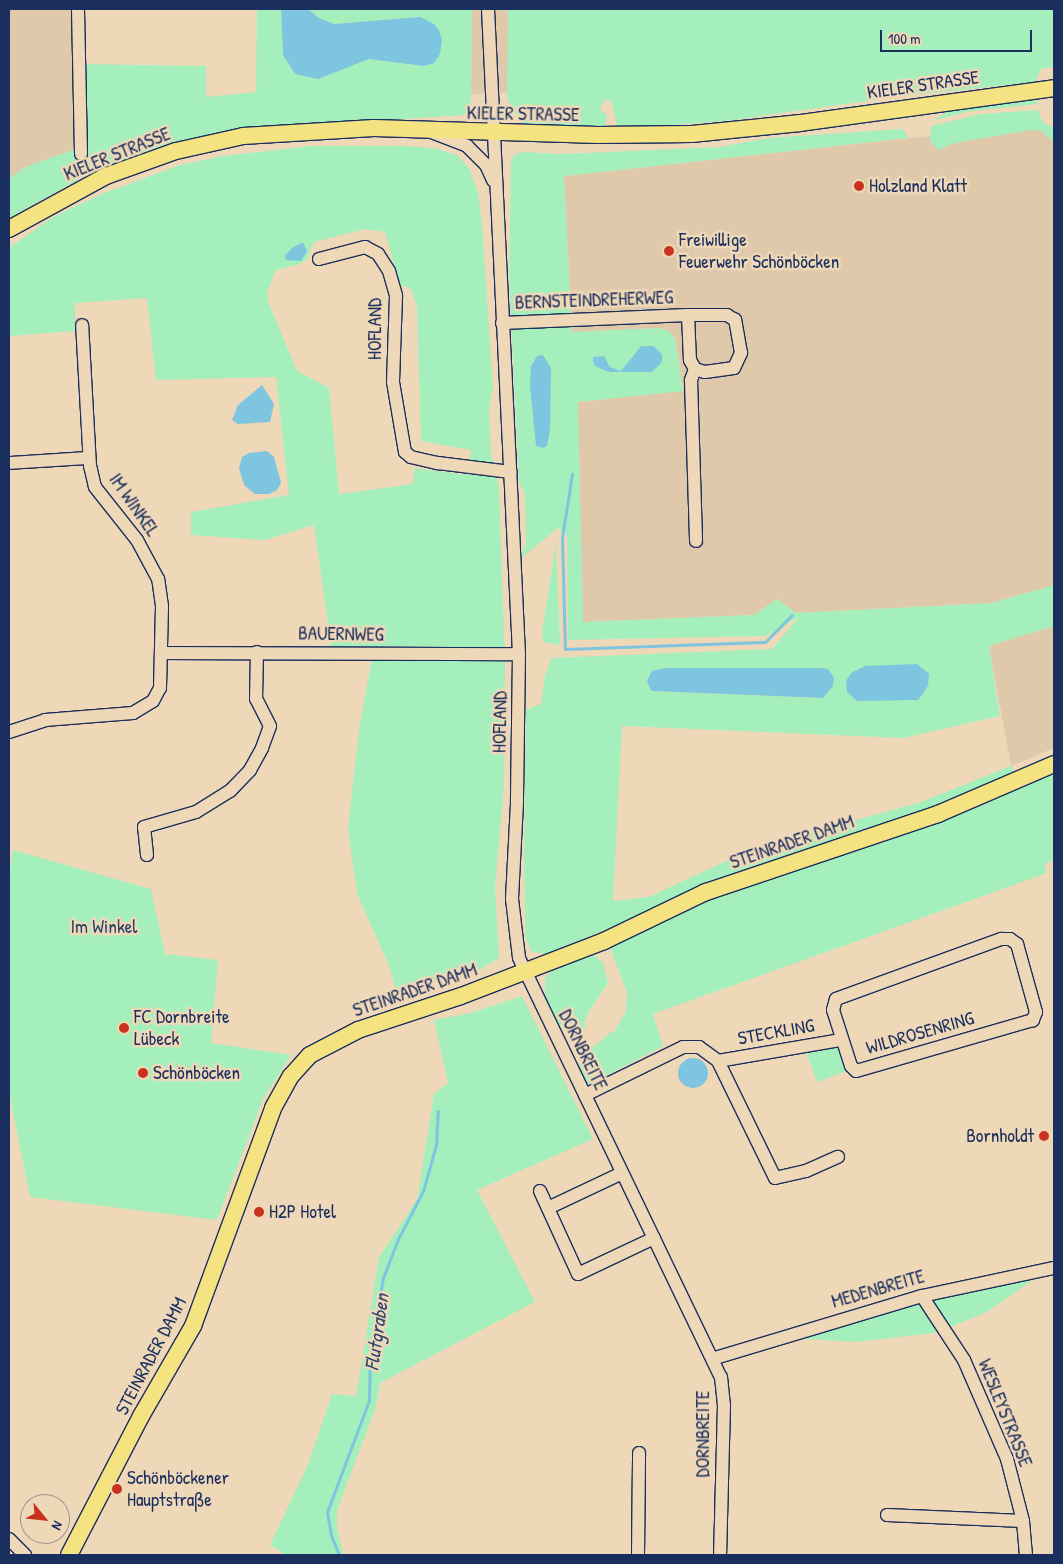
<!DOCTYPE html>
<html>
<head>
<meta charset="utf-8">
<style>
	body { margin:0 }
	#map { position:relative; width:1063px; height:1564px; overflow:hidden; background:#efd8b8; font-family:"Patrick Hand",sans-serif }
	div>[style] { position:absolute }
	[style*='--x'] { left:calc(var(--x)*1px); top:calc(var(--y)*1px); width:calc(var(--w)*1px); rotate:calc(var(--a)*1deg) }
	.built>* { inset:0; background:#dfc9aa }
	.green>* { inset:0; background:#a5efbd }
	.water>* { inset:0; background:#7ec6df }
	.round { border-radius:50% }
	.stream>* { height:3px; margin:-1.5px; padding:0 1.5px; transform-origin:1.5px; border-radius:1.5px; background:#7ec6df }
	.roads { filter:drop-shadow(1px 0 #1b2f5e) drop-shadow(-1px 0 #1b2f5e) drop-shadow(0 1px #1b2f5e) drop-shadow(0 -1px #1b2f5e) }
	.minor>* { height:12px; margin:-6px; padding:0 6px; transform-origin:6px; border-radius:6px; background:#efd8b8 }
	.major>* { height:16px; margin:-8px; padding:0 8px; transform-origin:8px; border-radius:8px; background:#f5e382 }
	.dots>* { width:14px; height:14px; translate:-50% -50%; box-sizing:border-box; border:2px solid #efd8b8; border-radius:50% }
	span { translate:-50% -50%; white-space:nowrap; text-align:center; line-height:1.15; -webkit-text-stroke:5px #efd8b8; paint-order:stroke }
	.street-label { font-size:19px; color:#1b2f5e }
	.poi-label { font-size:19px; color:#1b2f5e }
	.left { translate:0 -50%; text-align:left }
	.right { translate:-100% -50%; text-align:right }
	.park-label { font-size:19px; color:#294268 }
	.water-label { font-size:20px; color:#2a4671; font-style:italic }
	.frame { position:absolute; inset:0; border:10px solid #1b2f5e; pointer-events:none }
	.north { position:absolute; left:20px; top:1494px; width:50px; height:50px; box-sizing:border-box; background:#efd8b8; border:1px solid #9a9494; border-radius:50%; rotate:118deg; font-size:14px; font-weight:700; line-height:20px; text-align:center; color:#1b2f5e }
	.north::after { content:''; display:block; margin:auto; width:18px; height:22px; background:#c8321e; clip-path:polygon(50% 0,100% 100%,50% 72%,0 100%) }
	.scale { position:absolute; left:880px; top:30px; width:152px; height:22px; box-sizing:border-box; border:2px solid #1b2f5e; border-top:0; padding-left:6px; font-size:15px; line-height:18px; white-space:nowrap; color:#1b2f5e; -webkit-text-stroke:4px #efd8b8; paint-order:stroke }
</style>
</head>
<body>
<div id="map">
	<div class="built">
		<i style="clip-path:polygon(9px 9px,78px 9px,84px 146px,25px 167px,9px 179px)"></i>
		<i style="clip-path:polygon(472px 9px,508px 9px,508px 92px,470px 95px)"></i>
		<i style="clip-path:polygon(1039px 124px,1054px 139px,1054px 585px,992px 603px,796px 613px,777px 599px,754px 615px,582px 622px,578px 402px,683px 390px,675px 339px,670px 332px,660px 328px,572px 332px,564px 176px)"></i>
		<i style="clip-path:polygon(1054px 626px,1054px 748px,1011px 766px,989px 646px)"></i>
	</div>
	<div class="green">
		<i style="clip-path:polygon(257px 9px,281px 9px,283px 55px,289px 65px,317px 79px,369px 59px,424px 66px,420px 17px,334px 24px,319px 18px,308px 9px,472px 9px,471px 109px,464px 115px,242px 130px,202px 136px,90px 173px,9px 218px,9px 179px,25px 167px,84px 146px,80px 64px,206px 66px,206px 97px,256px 92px)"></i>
		<i style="clip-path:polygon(508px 9px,1054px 9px,1054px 67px,1041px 69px,1035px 82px,903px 96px,725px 121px,618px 129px,611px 101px,605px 100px,599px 109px,607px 115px,605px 129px,522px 125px,507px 100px)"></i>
		<i style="clip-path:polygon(1036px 99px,1037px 104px,965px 112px,933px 121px,950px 110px)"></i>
		<i style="clip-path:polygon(1038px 110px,1043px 123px,1054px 128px,1054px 143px,1042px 131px,1032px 130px,955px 143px,939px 150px,930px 141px,931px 126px,981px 114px)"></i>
		<i style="clip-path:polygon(evenodd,903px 129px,908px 138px,564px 176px,572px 332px,660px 328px,670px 332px,675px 339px,683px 391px,578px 402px,583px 622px,754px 615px,777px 599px,796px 613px,992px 603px,1054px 585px,1054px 626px,989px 646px,1000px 716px,903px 738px,622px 726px,613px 901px,649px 897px,752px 849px,921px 802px,1011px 766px,1015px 775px,965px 799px,698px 890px,560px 949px,546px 954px,532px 952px,526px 939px,524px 865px,526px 710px,541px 704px,545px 675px,552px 658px,772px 649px,799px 617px,766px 636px,568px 640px,567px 536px,558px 528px,520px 559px,526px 543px,525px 495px,519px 481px,509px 275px,511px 161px,515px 154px,523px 152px,560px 154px,720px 147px,768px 138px,903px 129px,666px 668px,820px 668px,828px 669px,823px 698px,651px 691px,666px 668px)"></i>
		<i style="clip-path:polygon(evenodd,311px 146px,405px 146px,434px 148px,457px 155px,469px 168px,478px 192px,482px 224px,493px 387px,489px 408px,491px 455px,499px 486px,505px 665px,504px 786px,495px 887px,499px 958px,476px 972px,440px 978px,400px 1003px,388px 963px,357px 894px,348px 828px,359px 730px,372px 658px,311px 661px,312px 648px,331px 645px,314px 525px,265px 540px,191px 535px,191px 512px,289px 495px,276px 377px,156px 380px,147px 298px,75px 303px,75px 331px,9px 336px,9px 248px,53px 217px,102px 194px,180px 165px,223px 156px,311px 146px,365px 229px,385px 232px,400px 285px,411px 289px,417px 306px,421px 441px,471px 450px,467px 475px,414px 468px,413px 484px,339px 494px,329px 388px,297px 371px,268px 302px,267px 292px,276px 270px,300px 264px,307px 259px,314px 242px,365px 229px)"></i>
		<i style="clip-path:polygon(556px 544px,560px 645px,543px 642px,542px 631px)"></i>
		<i style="clip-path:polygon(1054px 772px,1054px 860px,1044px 864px,1047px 873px,653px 1014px,663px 1046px,588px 1085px,578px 1067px,582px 1057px,611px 1032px,614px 1032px,626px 1012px,627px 993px,610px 947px,726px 893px)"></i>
		<i style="clip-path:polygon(13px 850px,151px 889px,165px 954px,218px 960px,211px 1043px,291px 1055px,263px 1099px,217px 1220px,30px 1197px,9px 1092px,9px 875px)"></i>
		<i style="clip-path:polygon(593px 954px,603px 963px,608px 983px,588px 1013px,584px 1023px,586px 1029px,557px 1025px,545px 1001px,545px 977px,554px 970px)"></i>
		<i style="clip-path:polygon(522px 996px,593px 1139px,477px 1190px,535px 1302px,380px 1383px,376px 1407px,337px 1510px,337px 1528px,343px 1555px,286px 1555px,270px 1545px,308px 1465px,332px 1394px,356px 1396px,379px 1257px,417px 1200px,434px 1094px,448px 1083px,434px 1020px,471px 1013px)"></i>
		<i style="clip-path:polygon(833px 1044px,838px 1047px,846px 1071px,817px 1082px,805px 1049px)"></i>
		<i style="clip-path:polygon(1028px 1277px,1030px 1282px,987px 1312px,935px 1333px,855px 1342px,804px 1339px,806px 1333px,911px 1303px)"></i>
	</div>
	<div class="water">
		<i style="clip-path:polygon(281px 9px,308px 9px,319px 18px,334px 24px,420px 17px,434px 24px,439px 30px,442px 40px,440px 54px,434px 63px,424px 66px,369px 59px,318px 79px,295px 74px,283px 55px)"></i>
		<i style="clip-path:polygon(303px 242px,307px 251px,301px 261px,286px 260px,285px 256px,292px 248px)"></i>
		<i style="clip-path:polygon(641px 346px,653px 346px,662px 354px,662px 362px,652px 372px,609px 372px,595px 366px,593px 361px,593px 357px,604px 356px,610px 367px,621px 371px)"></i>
		<i style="clip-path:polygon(543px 355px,551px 368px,550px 430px,547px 446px,543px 448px,536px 446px,530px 386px,531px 366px,537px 356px)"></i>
		<i style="clip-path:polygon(262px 385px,274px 404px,270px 422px,238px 424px,232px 420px,238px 405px)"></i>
		<i style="clip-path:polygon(267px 451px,274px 457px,281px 483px,277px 490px,269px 494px,255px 494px,244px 485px,239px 468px,242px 457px,249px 453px)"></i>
		<i style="clip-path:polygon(917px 664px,929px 674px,928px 686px,918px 700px,857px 701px,847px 692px,846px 681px,851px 673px,865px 666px)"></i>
		<i style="clip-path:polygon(666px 668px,820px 668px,828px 669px,834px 678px,833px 686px,823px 698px,651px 691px,647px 681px,652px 671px)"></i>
		<i class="round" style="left:678px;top:1058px;width:30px;height:30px"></i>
	</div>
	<div class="stream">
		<i style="--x:572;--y:474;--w:64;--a:99"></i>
		<i style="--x:562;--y:537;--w:112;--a:88.5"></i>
		<i style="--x:565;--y:649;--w:200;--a:-2"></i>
		<i style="--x:765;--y:642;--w:38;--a:-45"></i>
		<i style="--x:339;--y:1555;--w:22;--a:-112"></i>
		<i style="--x:331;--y:1535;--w:23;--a:-100"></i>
		<i style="--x:327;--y:1512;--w:120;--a:-69.4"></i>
		<i style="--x:369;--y:1400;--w:47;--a:-88.8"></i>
		<i style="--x:370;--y:1353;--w:76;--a:-80.2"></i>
		<i style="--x:383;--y:1278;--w:42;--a:-69"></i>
		<i style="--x:398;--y:1239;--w:54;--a:-62.5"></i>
		<i style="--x:423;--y:1191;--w:48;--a:-74.2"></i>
		<i style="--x:436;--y:1145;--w:34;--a:-87"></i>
	</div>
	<div class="roads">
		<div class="minor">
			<i style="--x:78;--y:9;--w:145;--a:88.8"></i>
			<i style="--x:488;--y:9;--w:646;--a:87.25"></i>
			<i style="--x:519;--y:654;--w:149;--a:90.8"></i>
			<i style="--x:517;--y:803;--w:96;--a:93"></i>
			<i style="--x:512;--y:899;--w:59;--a:83.2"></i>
			<i style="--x:519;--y:958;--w:465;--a:64.3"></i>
			<i style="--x:721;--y:1377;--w:28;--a:84"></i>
			<i style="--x:724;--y:1405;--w:150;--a:91.5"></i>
			<i style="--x:431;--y:132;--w:39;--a:21"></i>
			<i style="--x:467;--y:146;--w:27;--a:45"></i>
			<i style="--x:486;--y:165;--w:17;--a:65"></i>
			<i style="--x:319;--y:259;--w:48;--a:-14.6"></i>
			<i style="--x:365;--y:247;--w:15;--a:28"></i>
			<i style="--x:378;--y:254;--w:20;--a:57"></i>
			<i style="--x:389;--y:271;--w:26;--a:74"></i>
			<i style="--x:396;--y:296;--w:86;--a:92"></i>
			<i style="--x:393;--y:382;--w:71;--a:80.3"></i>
			<i style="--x:405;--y:452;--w:8;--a:40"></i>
			<i style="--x:411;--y:457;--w:28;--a:13"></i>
			<i style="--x:438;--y:463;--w:73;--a:7.1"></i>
			<i style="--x:502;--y:323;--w:186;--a:-2.5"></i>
			<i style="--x:688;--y:315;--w:45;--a:87.5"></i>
			<i style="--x:690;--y:360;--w:10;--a:61"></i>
			<i style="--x:695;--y:369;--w:10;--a:17"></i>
			<i style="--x:705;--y:372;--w:29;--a:-8"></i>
			<i style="--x:734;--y:368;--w:17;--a:-65"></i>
			<i style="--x:741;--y:353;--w:34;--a:-100"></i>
			<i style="--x:735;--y:320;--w:9;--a:-148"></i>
			<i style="--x:727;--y:315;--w:39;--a:180"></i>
			<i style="--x:695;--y:369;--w:12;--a:110"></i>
			<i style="--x:691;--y:380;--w:161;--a:88.2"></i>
			<i style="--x:9;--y:463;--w:80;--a:-3.6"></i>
			<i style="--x:163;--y:653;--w:356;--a:0.2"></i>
			<i style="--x:9;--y:732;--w:38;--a:-18"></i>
			<i style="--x:45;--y:720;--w:88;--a:-4.5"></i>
			<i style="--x:133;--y:713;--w:23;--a:-31"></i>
			<i style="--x:153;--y:701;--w:15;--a:-62"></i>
			<i style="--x:160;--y:688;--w:82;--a:-88.6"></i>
			<i style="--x:162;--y:606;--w:27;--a:-98"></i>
			<i style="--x:158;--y:579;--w:44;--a:-118.3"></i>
			<i style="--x:137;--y:540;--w:68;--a:-128.4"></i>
			<i style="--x:95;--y:487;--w:22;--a:-103"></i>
			<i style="--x:90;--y:466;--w:141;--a:-93.2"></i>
			<i style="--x:147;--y:855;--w:28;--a:-96"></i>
			<i style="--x:144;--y:827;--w:54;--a:-16.1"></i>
			<i style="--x:196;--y:812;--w:40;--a:-32"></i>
			<i style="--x:230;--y:791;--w:29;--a:-46"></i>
			<i style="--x:250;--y:770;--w:25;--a:-61"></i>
			<i style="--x:262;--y:748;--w:23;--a:-70"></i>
			<i style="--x:270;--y:726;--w:30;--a:-117"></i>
			<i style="--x:256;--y:699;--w:47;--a:-88.8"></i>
			<i style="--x:1001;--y:939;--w:9;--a:0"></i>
			<i style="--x:1010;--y:939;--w:9;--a:36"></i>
			<i style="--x:1017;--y:944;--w:71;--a:74.4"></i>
			<i style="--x:1036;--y:1012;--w:9;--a:111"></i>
			<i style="--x:1033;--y:1020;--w:184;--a:163.9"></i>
			<i style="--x:856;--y:1071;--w:7;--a:-135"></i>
			<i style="--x:851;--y:1066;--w:59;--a:-107.8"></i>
			<i style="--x:833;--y:1010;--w:11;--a:-75"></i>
			<i style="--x:836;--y:999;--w:176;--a:-20"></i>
			<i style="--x:718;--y:1061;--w:125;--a:-9.7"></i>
			<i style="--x:585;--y:1095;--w:109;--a:-26.1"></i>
			<i style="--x:683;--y:1047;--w:16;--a:0"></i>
			<i style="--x:699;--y:1047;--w:24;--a:36"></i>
			<i style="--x:718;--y:1061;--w:130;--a:64"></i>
			<i style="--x:775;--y:1178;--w:32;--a:-13"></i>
			<i style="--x:806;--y:1171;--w:35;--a:-24"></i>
			<i style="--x:540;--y:1191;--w:91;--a:65.4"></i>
			<i style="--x:578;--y:1274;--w:84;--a:-25.3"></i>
			<i style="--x:548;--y:1208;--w:82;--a:-25.3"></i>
			<i style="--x:922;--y:1296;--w:77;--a:56.7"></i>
			<i style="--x:964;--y:1360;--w:108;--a:66.5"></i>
			<i style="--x:1007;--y:1459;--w:64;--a:75.5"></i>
			<i style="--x:1023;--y:1521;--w:34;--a:85"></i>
			<i style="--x:715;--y:1358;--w:216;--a:-16.7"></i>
			<i style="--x:922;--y:1296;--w:135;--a:-12"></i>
			<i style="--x:887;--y:1515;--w:136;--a:2.5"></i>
			<i style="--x:9;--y:1539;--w:23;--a:45"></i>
			<i style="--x:638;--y:1555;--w:102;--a:-89.4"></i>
		</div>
		<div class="major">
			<i style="--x:9;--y:229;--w:111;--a:-28.7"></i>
			<i style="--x:106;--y:176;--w:74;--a:-19.7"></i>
			<i style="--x:176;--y:151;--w:69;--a:-12.6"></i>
			<i style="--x:243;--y:136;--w:131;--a:-3.5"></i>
			<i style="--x:374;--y:128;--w:224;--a:1.8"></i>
			<i style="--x:598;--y:135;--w:94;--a:-0.6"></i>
			<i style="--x:692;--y:134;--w:109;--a:-5.8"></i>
			<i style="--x:800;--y:123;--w:256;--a:-7.8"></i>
			<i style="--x:69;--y:1555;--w:157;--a:-62.6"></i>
			<i style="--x:141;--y:1416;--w:104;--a:-60"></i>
			<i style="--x:193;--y:1326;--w:232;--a:-69.8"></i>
			<i style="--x:273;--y:1108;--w:37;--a:-61"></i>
			<i style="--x:291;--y:1076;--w:28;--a:-48"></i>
			<i style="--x:310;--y:1055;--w:54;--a:-27.5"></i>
			<i style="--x:358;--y:1030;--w:108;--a:-18.3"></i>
			<i style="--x:461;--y:996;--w:153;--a:-21"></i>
			<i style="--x:604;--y:941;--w:113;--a:-25.7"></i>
			<i style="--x:706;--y:892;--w:245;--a:-18.6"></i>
			<i style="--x:938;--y:814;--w:126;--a:-23.3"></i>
		</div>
	</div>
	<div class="dots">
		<i style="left:859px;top:186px;background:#c8321e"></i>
		<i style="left:669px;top:251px;background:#c8321e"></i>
		<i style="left:124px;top:1028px;background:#c8321e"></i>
		<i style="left:143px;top:1073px;background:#c8321e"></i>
		<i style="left:1044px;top:1136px;background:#c8321e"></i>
		<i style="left:259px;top:1212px;background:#c8321e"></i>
		<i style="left:117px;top:1489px;background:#c8321e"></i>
	</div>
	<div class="street-label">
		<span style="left:923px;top:85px;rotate:-8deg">KIELER STRASSE</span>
		<span style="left:523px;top:114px;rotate:1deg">KIELER STRASSE</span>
		<span style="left:117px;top:154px;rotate:-22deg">KIELER STRASSE</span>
		<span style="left:594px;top:300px;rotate:-2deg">BERNSTEINDREHERWEG</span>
		<span style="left:375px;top:329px;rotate:-90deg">HOFLAND</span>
		<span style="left:134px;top:505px;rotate:55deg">IM WINKEL</span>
		<span style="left:341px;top:634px;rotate:1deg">BAUERNWEG</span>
		<span style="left:500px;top:722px;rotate:-89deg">HOFLAND</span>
		<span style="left:792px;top:842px;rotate:-19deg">STEINRADER DAMM</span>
		<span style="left:415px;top:990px;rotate:-19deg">STEINRADER DAMM</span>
		<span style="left:776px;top:1032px;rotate:-10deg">STECKLING</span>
		<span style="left:920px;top:1033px;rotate:-16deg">WILDROSENRING</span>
		<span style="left:583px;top:1050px;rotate:64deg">DORNBREITE</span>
		<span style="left:878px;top:1289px;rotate:-16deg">MEDENBREITE</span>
		<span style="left:151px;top:1356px;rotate:-62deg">STEINRADER DAMM</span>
		<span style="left:1005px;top:1413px;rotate:68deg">WESLEYSTRASSE</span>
		<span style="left:703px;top:1434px;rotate:-90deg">DORNBREITE</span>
	</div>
	<div class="poi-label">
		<span class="left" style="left:869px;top:186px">Holzland Klatt</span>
		<span class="left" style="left:679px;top:251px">Freiwillige<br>Feuerwehr Schönböcken</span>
		<span class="left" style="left:134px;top:1028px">FC Dornbreite<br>Lübeck</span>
		<span class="left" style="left:153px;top:1073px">Schönböcken</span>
		<span class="right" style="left:1034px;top:1136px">Bornholdt</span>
		<span class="left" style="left:269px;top:1212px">H2P Hotel</span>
		<span class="left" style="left:127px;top:1489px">Schönböckener<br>Hauptstraße</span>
	</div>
	<div class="park-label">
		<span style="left:104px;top:927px">Im Winkel</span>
	</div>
	<div class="water-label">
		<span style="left:376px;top:1332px;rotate:-82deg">Flutgraben</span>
	</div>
	<div class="frame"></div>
	<div class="north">N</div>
	<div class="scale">100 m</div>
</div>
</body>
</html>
